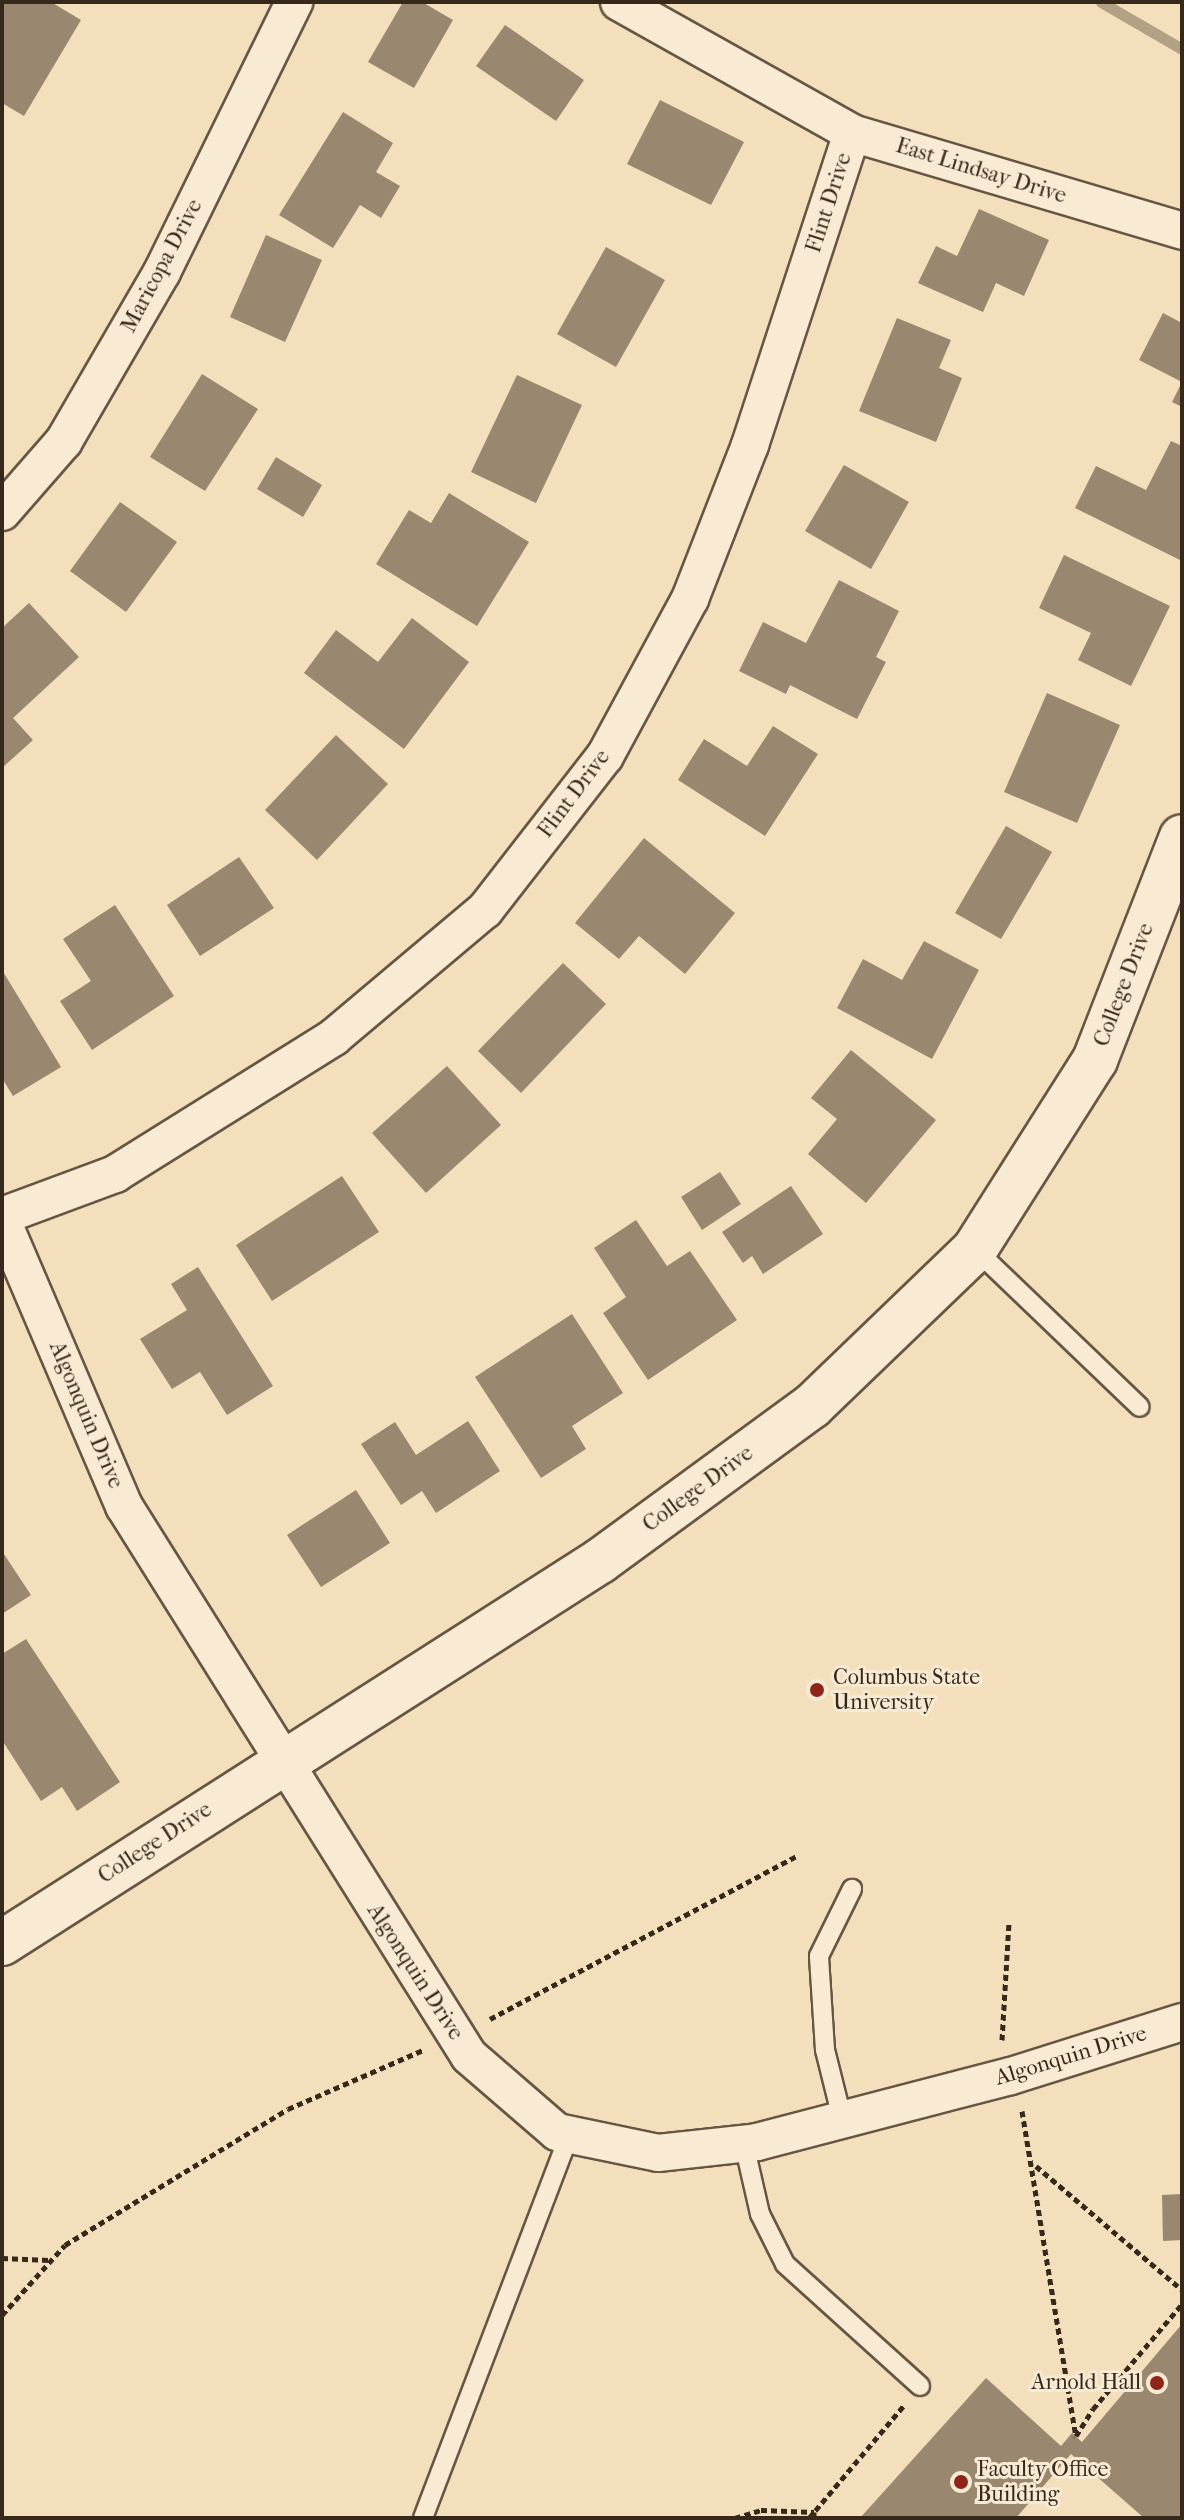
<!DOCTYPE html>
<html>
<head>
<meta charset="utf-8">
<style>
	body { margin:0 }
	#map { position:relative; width:1184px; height:2520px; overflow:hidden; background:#f4dfbc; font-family:"IM FELL French Canon",serif }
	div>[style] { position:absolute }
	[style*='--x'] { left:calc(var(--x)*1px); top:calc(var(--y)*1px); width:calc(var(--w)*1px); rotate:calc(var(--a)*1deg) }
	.stream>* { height:11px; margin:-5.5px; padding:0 5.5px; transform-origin:5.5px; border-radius:5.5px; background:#b3a185 }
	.building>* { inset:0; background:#99886f }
	.path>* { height:5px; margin-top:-2.5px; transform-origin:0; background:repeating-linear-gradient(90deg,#36291b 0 6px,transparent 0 10px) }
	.roads { filter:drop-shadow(2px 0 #665643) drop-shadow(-2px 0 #665643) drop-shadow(0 2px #665643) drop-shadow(0 -2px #665643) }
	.service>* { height:18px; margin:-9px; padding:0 9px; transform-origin:9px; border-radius:9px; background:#f8ead3 }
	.minor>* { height:36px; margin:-18px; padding:0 18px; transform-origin:18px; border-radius:18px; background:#f8ead3 }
	.tertiary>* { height:44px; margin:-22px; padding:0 22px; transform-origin:22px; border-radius:22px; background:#f8ead3 }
	.dots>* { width:22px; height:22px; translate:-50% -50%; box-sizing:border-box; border:4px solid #f8ead3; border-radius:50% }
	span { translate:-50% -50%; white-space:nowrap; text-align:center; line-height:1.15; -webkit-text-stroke:6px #f8ead3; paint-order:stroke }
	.street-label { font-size:22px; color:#36291b }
	.poi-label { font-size:22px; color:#36291b }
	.left { translate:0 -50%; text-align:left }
	.right { translate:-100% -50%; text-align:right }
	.frame { position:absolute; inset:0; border:4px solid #36291b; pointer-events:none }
</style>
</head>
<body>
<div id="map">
	<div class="stream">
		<i style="--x:1101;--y:2;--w:94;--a:30.1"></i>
	</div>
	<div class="building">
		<i style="clip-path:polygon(2px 2px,51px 2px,81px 20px,24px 116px,2px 103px)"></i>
		<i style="clip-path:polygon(403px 2px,422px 2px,453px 20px,414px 88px,368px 62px)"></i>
		<i style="clip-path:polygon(505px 25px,584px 80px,556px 121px,476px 66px)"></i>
		<i style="clip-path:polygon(660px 100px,744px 142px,711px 205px,627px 164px)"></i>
		<i style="clip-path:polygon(343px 112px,393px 143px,376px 172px,400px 186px,381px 218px,360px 205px,333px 248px,279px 215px)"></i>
		<i style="clip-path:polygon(979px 209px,1049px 240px,1024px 296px,996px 283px,983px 312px,918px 283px,936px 246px,957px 256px)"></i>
		<i style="clip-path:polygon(266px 235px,322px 260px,285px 342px,230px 317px)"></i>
		<i style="clip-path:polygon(606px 247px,665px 280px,616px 367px,557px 334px)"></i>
		<i style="clip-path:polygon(1163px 313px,1182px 323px,1182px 382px,1139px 360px)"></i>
		<i style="clip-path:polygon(897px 318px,951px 340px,939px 368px,962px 378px,936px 442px,859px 411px)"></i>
		<i style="clip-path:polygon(202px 374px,258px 409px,205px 491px,150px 457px)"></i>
		<i style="clip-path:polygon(517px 375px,582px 405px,536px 503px,471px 472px)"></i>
		<i style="clip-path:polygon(1182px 382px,1182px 407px,1172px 402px)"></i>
		<i style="clip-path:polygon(1171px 441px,1182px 446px,1182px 561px,1075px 508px,1096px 466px,1146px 490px)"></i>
		<i style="clip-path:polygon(276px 457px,322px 485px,303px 517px,257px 489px)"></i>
		<i style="clip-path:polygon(844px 465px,909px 502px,871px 569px,805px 531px)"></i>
		<i style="clip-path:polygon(449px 493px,529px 542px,477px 626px,376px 564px,409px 510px,431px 523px)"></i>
		<i style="clip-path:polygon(120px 502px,177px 542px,126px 612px,70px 571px)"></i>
		<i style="clip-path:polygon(1064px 555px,1170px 606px,1131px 686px,1078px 660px,1091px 633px,1039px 608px)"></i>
		<i style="clip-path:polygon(839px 580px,899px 611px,876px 657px,886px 662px,857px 719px,790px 685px,786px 694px,739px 671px,763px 622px,806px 643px)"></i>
		<i style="clip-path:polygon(29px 603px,79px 657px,13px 718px,33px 740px,2px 768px,2px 628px)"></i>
		<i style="clip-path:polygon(412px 618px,469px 662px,404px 749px,304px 673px,336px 630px,378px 662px)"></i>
		<i style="clip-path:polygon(1047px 693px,1120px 725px,1077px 823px,1004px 792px)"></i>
		<i style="clip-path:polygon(773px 726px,818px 754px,765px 836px,678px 780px,704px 739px,747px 766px)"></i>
		<i style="clip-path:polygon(336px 735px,388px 784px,317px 860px,265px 810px)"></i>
		<i style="clip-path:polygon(1006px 826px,1052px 852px,1001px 939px,955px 913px)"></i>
		<i style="clip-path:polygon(644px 838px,735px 913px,685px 974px,639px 936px,619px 959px,575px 923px)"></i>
		<i style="clip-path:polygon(239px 857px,274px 908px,200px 956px,167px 905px)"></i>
		<i style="clip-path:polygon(115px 905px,174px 996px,92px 1050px,60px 1001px,91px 981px,63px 939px)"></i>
		<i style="clip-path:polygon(924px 941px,979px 970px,932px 1059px,837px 1008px,863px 959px,902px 980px)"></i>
		<i style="clip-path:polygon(563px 963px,606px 1004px,521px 1093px,478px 1051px)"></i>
		<i style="clip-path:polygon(2px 970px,61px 1067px,13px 1096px,2px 1078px)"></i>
		<i style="clip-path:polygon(851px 1050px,936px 1120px,866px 1203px,808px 1154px,837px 1119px,811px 1098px)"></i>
		<i style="clip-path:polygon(447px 1066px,501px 1125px,426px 1193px,372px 1133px)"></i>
		<i style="clip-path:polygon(720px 1172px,741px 1204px,702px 1230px,681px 1197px)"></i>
		<i style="clip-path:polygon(342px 1176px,379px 1232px,272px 1301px,236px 1245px)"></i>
		<i style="clip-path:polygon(791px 1186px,823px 1234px,763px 1274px,752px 1256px,743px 1263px,722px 1232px)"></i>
		<i style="clip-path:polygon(636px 1220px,667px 1266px,690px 1251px,737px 1320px,648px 1380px,603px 1313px,626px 1297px,594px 1248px)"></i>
		<i style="clip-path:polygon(198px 1267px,273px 1386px,227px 1415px,200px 1372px,172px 1389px,140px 1339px,187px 1310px,171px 1284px)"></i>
		<i style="clip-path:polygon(572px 1314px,623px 1393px,572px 1426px,586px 1449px,541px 1478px,475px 1377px)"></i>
		<i style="clip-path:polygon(468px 1421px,500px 1471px,436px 1513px,422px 1491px,401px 1505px,361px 1444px,395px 1422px,416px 1455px)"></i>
		<i style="clip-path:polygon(356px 1490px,390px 1543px,321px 1587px,287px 1535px)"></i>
		<i style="clip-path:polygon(2px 1551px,31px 1595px,2px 1614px)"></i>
		<i style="clip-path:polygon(26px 1639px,120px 1782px,77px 1811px,62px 1787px,41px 1801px,2px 1740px,2px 1654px)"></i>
		<i style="clip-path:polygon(1182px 2194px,1182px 2240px,1163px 2241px,1162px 2195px)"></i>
		<i style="clip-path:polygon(1182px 2324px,1182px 2518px,1144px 2518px,1071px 2454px,1016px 2518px,860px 2518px,986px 2378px,1061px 2446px,1072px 2433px,1082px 2442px)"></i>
	</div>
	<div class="path">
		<i style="--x:490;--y:2019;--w:347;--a:-28"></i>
		<i style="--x:1002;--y:2040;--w:119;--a:-86.6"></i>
		<i style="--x:1022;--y:2111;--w:330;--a:80.6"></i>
		<i style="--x:1036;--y:2166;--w:192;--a:40.3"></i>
		<i style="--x:2;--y:2258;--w:47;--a:2.4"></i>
		<i style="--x:2;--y:2315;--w:94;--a:-48"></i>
		<i style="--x:65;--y:2245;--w:261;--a:-31.4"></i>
		<i style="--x:288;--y:2109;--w:147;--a:-23.6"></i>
		<i style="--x:1076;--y:2436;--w:32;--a:-58"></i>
		<i style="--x:1093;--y:2409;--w:138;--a:-49.7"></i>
		<i style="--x:735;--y:2518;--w:27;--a:-17"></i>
		<i style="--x:761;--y:2510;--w:53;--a:2.2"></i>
		<i style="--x:814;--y:2512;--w:6;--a:90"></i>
		<i style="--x:809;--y:2518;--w:148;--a:-49.9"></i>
	</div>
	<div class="roads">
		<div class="service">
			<i style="--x:975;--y:1249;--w:228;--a:43.8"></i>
			<i style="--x:842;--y:2118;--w:70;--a:-104"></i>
			<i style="--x:825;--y:2050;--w:94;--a:-93.7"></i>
			<i style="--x:819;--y:1956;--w:75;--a:-63.8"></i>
			<i style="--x:744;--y:2144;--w:72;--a:77.1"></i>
			<i style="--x:760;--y:2214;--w:56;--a:63.4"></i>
			<i style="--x:785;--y:2264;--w:182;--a:42.1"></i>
			<i style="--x:423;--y:2518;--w:410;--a:-69.1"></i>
		</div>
		<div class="minor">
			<i style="--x:619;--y:2;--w:267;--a:29.3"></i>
			<i style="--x:852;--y:133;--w:344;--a:16.5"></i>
			<i style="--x:2;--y:512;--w:94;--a:-48.9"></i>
			<i style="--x:64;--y:441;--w:195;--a:-59.9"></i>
			<i style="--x:162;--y:272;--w:301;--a:-63.9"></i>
			<i style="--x:2;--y:1216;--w:121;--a:-20.4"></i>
			<i style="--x:115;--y:1174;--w:258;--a:-32"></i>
			<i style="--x:334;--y:1037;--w:197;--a:-40.1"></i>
			<i style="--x:485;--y:910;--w:195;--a:-52.1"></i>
			<i style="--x:605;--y:756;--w:179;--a:-61.6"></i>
			<i style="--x:690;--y:599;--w:165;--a:-68.7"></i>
			<i style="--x:750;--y:445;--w:328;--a:-71.9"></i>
			<i style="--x:2;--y:1220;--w:311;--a:66.9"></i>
			<i style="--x:124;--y:1506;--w:649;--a:57.9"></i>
			<i style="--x:469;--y:2056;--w:116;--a:40.8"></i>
			<i style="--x:557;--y:2132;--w:103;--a:11.7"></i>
			<i style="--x:658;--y:2153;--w:100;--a:-6.3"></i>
			<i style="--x:757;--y:2142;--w:262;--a:-14.6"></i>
			<i style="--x:1011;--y:2076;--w:179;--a:-17.5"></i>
		</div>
		<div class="tertiary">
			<i style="--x:2;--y:1943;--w:710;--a:-32.57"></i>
			<i style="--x:600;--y:1561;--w:263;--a:-36.2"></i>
			<i style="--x:812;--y:1406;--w:226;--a:-43.9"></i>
			<i style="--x:975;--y:1249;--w:224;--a:-57.6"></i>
			<i style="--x:1095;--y:1060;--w:239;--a:-68.7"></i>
		</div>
	</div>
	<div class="dots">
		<i style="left:817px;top:1690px;background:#8f2418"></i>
		<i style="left:1157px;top:2383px;background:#8f2418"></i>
		<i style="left:961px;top:2482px;background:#8f2418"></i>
	</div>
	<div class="street-label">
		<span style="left:981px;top:171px;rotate:17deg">East Lindsay Drive</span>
		<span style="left:829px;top:203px;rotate:-72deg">Flint Drive</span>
		<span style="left:162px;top:266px;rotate:-62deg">Maricopa Drive</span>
		<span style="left:574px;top:794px;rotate:-53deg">Flint Drive</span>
		<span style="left:1124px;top:985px;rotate:-69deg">College Drive</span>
		<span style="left:86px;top:1415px;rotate:67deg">Algonquin Drive</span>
		<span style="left:698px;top:1489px;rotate:-36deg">College Drive</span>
		<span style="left:155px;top:1843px;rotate:-33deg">College Drive</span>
		<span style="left:415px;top:1972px;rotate:57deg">Algonquin Drive</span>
		<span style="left:1071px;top:2056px;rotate:-17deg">Algonquin Drive</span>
	</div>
	<div class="poi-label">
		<span class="left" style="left:833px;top:1690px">Columbus State<br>University</span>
		<span class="right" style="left:1141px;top:2383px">Arnold Hall</span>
		<span class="left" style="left:977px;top:2482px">Faculty Office<br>Building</span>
	</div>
	<div class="frame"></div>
</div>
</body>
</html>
